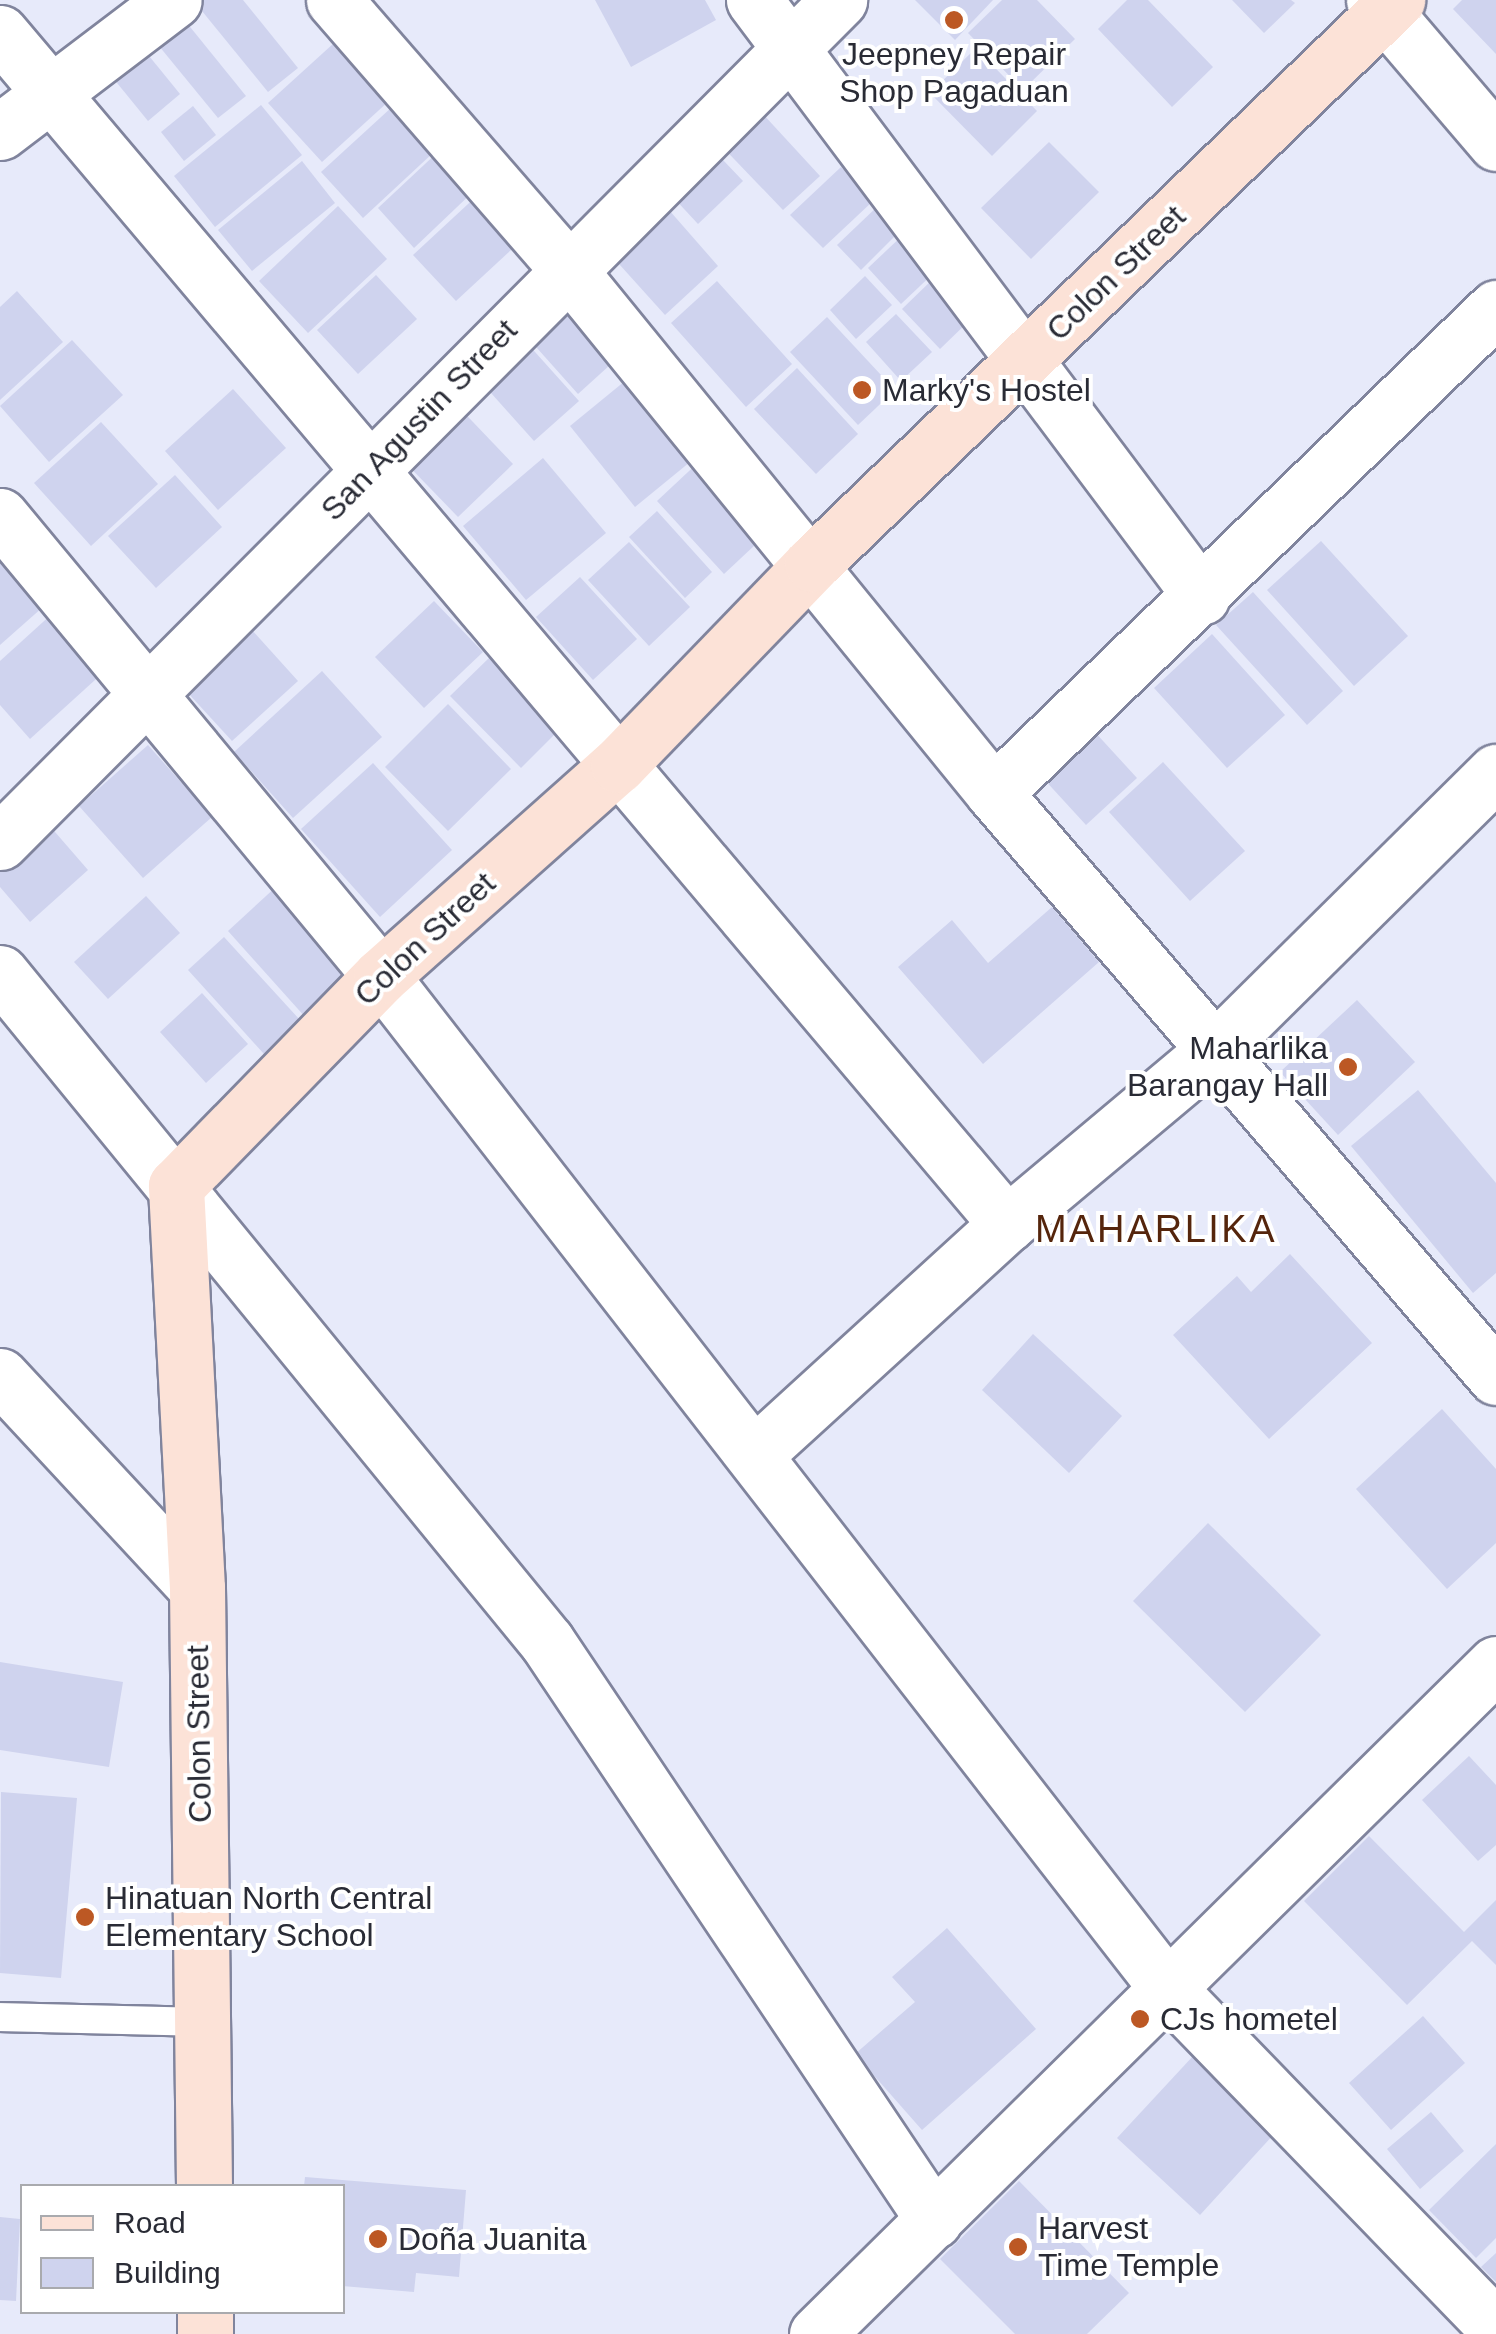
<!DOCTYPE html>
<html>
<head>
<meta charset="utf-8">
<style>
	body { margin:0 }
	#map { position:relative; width:1496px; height:2334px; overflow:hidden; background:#e7eafa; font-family:Arial,sans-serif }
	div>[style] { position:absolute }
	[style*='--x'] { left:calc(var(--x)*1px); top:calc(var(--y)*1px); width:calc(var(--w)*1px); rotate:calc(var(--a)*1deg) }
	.building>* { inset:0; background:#cfd3ee }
	.roads { filter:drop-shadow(2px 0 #80849d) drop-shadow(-2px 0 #80849d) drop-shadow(0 2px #80849d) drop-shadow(0 -2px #80849d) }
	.service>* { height:28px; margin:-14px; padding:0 14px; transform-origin:14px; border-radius:14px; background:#fff }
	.minor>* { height:55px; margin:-27.5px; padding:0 27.5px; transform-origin:27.5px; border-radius:27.5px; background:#fff }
	.tertiary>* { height:55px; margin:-27.5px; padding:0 27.5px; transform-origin:27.5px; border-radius:27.5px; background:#fff }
	.secondary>* { height:55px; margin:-27.5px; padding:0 27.5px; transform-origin:27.5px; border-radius:27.5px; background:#fce2d7 }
	.dots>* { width:28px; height:28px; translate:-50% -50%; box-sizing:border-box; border:5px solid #fff; border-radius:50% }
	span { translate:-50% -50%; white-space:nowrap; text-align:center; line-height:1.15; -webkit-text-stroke:8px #fff; paint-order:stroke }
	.poi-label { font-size:32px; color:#292b35 }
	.left { translate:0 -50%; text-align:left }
	.right { translate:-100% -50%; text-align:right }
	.street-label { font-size:32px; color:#292b35 }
	.quarter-label { font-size:38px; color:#55250c; letter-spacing:2.5px }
	.legend { position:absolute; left:20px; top:2184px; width:325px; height:130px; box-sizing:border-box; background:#fff; border:2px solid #a9aaae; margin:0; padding:12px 18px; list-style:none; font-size:30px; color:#292b35 }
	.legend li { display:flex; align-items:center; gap:20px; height:50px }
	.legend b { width:50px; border:2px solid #a9aaae }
</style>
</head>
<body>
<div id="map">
	<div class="building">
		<i style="clip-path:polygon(193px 0,243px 0,298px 68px,268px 92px)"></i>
		<i style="clip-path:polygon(595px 0,705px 0,716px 20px,631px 67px)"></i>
		<i style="clip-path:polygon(915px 0,993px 0,955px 40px)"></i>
		<i style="clip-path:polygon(1002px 0,1037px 0,1075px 39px,1023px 90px,968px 33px)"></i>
		<i style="clip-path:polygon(1127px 0,1148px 0,1213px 67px,1172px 107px,1098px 29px)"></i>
		<i style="clip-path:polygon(1232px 0,1291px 0,1295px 3px,1264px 33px)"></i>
		<i style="clip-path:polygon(1462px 0,1496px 0,1496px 54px,1453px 9px)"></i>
		<i style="clip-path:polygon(178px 12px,246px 96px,218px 118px,150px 35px)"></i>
		<i style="clip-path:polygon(132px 35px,180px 94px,148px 121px,100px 62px)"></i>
		<i style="clip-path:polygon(334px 43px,389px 101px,322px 162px,268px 103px)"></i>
		<i style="clip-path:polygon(976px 48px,1037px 111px,992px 156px,930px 93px)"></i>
		<i style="clip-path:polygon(750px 100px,820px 176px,783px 210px,712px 136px)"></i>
		<i style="clip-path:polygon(261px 105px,302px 155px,215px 227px,174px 176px)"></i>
		<i style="clip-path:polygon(193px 106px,216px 135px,184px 161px,161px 132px)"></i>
		<i style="clip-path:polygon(392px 107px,434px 152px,363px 218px,321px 172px)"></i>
		<i style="clip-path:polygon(703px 139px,743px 181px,698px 224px,659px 182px)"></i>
		<i style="clip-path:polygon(1049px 142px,1099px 192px,1031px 259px,981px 208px)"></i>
		<i style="clip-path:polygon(441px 149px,477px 188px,414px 248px,378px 208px)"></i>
		<i style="clip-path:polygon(302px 161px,335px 203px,252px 271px,218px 230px)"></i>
		<i style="clip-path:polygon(841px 167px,873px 201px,823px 248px,790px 215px)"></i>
		<i style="clip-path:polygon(481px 192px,524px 238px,456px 301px,413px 255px)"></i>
		<i style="clip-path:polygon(655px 194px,718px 266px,665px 315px,601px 244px)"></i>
		<i style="clip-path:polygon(880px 204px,903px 228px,861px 270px,837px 245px)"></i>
		<i style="clip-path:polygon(338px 206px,387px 259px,308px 333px,259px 281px)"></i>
		<i style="clip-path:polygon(905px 233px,938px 269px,901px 304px,868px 268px)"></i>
		<i style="clip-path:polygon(376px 275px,417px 319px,358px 374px,317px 330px)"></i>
		<i style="clip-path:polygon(865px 276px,892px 305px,856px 339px,830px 310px)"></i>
		<i style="clip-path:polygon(935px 277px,973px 317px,940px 349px,902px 309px)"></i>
		<i style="clip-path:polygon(717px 281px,792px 364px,746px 407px,671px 323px)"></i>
		<i style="clip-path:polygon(562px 290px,621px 355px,578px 394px,520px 329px)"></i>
		<i style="clip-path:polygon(17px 291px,63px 342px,0 400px,0 307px)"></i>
		<i style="clip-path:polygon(896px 314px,932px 352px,901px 381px,866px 342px)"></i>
		<i style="clip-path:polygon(827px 317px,895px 390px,858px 425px,790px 352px)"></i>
		<i style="clip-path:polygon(518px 333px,579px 401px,534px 441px,474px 374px)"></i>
		<i style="clip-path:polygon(72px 340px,123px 395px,49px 462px,0 406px)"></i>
		<i style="clip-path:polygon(797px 368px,858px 434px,816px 474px,754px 409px)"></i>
		<i style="clip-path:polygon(636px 372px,701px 453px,635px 507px,570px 426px)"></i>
		<i style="clip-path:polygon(233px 389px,286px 448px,218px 510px,165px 451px)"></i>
		<i style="clip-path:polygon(451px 399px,513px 464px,458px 517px,396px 453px)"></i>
		<i style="clip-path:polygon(101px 422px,158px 484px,91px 546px,34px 483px)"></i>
		<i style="clip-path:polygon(704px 457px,771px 530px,724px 574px,657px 501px)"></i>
		<i style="clip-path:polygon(543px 458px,606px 533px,526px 600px,463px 526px)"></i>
		<i style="clip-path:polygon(175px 475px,222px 527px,156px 588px,108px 536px)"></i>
		<i style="clip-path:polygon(657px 511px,712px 572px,685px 598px,629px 537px)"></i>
		<i style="clip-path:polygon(0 541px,52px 599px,0 645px)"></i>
		<i style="clip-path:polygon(1321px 541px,1408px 636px,1354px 686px,1267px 590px)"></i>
		<i style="clip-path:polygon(629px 542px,690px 607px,649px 646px,588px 580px)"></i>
		<i style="clip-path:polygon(580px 577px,637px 639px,593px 680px,536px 617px)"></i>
		<i style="clip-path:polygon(1253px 592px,1343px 691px,1307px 725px,1216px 625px)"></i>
		<i style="clip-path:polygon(434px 601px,483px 652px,424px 708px,375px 657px)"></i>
		<i style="clip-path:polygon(54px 612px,106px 670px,30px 739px,0 705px,0 661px)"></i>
		<i style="clip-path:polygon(242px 619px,298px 681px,232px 741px,176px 680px)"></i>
		<i style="clip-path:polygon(1212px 634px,1285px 715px,1227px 768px,1154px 688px)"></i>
		<i style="clip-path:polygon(490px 657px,560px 729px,521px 768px,450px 696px)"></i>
		<i style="clip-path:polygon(322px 671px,382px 737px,293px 818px,234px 752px)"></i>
		<i style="clip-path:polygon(448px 704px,511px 769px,448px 831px,385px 767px)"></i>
		<i style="clip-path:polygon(1082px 718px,1137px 778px,1086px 825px,1031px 765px)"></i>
		<i style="clip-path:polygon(148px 745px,212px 817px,143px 878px,79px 806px)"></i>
		<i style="clip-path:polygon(1163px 762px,1245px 851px,1190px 901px,1109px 812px)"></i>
		<i style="clip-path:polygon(373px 763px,452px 850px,380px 917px,301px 829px)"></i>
		<i style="clip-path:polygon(42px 817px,88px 870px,30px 922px,0 887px,0 854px)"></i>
		<i style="clip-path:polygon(278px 885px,356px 972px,306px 1018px,228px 931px)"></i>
		<i style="clip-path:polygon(146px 896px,180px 933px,108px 999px,74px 962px)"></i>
		<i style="clip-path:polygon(1052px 907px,1099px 962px,983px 1064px,898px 967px,952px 920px,988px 963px)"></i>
		<i style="clip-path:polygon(224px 937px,300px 1020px,264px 1054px,188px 970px)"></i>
		<i style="clip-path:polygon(202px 993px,248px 1044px,206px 1083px,160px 1032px)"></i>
		<i style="clip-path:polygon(1357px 1000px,1415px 1062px,1338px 1135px,1280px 1072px)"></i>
		<i style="clip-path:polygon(1418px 1090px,1496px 1183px,1496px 1273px,1473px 1293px,1351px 1146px)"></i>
		<i style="clip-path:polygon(1290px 1254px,1372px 1343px,1269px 1439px,1173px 1335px,1237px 1276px,1251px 1292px)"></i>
		<i style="clip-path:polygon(1033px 1334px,1122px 1416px,1069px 1473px,982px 1390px)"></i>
		<i style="clip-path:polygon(1442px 1409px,1496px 1469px,1496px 1543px,1447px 1589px,1356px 1489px)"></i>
		<i style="clip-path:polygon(1208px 1523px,1321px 1635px,1245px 1712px,1133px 1601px)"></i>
		<i style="clip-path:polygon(0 1662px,123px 1682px,109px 1767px,0 1750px)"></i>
		<i style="clip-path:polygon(1469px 1756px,1496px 1785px,1496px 1845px,1478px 1861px,1422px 1800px)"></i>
		<i style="clip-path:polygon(1px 1792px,77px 1798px,61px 1978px,0 1973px)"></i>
		<i style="clip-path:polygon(1369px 1836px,1464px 1932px,1496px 1900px,1496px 1965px,1472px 1941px,1407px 2005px,1304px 1901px)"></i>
		<i style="clip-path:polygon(947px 1928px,1036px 2029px,922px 2130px,855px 2054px,915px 2002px,892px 1977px)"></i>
		<i style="clip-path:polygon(1423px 2016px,1465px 2063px,1391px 2130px,1349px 2083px)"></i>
		<i style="clip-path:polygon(1194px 2055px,1276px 2132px,1200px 2215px,1117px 2138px)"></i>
		<i style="clip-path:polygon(1431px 2112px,1464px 2151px,1420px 2189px,1387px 2149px)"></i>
		<i style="clip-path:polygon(1496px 2144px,1496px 2238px,1476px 2258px,1429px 2210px)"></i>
		<i style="clip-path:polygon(305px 2177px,466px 2190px,459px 2277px,416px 2273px,414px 2292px,342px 2286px,342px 2186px,304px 2186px)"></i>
		<i style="clip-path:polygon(1019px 2181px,1129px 2293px,1087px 2334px,1015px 2334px,940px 2259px)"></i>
		<i style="clip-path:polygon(0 2217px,20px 2219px,16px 2301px,0 2300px)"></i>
		<i style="clip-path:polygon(1496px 2253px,1496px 2282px,1481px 2267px)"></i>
	</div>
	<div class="roads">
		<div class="service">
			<i style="--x:0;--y:2017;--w:202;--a:1.4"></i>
		</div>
		<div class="minor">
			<i style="--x:334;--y:0;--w:355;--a:49"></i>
			<i style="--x:567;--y:268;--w:677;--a:50.88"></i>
			<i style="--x:994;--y:793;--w:770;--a:49.32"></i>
			<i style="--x:754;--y:0;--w:746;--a:53.11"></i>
			<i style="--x:1374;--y:0;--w:188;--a:49.5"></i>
			<i style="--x:0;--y:33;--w:1560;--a:49.79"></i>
			<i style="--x:0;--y:132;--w:218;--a:-37.2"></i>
			<i style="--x:0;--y:516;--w:597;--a:50.37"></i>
			<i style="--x:381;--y:976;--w:1283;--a:52.16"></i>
			<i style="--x:1168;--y:1989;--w:471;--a:45.9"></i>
			<i style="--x:994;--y:793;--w:698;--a:-44.01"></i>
			<i style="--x:0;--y:842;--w:1189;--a:-45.1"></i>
			<i style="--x:0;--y:973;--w:864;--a:50.73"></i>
			<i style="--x:547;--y:1642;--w:696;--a:56.2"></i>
			<i style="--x:0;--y:1376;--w:289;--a:47.1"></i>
			<i style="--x:755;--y:1454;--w:341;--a:-42.4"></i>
			<i style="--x:1007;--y:1224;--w:275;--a:-40"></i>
			<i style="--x:1218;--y:1047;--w:391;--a:-44.7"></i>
		</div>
		<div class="tertiary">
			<i style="--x:817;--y:2334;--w:954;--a:-44.62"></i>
		</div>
		<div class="secondary">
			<i style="--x:204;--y:2186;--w:598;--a:-90.67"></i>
			<i style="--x:197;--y:1588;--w:403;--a:-93"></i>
			<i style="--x:176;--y:1186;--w:293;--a:-45.7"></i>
			<i style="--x:381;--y:976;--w:317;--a:-41.7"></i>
			<i style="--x:618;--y:765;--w:279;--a:-46"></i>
			<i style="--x:812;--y:564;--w:813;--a:-43.95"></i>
			<i style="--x:205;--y:2312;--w:22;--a:90"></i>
		</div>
	</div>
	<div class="dots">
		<i style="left:954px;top:20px;background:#bc5824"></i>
		<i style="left:862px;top:390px;background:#bc5824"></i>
		<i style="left:1348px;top:1067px;background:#bc5824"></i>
		<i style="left:85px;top:1917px;background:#bc5824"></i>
		<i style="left:1140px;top:2019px;background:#bc5824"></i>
		<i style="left:378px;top:2239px;background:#bc5824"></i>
		<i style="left:1018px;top:2247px;background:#bc5824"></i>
	</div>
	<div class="poi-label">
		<span style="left:954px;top:73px">Jeepney Repair<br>Shop Pagaduan</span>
		<span class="left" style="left:882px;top:390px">Marky's Hostel</span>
		<span class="right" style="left:1328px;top:1067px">Maharlika<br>Barangay Hall</span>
		<span class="left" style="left:105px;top:1917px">Hinatuan North Central<br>Elementary School</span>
		<span class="left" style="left:1160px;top:2019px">CJs hometel</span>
		<span class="left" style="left:1038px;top:2247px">Harvest<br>Time Temple</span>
		<span class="left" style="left:398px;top:2239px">Doña Juanita</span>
	</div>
	<div class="street-label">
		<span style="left:1116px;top:273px;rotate:-44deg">Colon Street</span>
		<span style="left:419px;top:420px;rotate:-46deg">San Agustin Street</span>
		<span style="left:425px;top:939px;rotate:-43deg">Colon Street</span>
		<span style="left:199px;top:1734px;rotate:-91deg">Colon Street</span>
	</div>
	<div class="quarter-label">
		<span style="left:1156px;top:1230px">MAHARLIKA</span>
	</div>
	<ul class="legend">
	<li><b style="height:12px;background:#fce2d7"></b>Road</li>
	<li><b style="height:28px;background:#cfd3ee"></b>Building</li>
	</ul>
</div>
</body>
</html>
